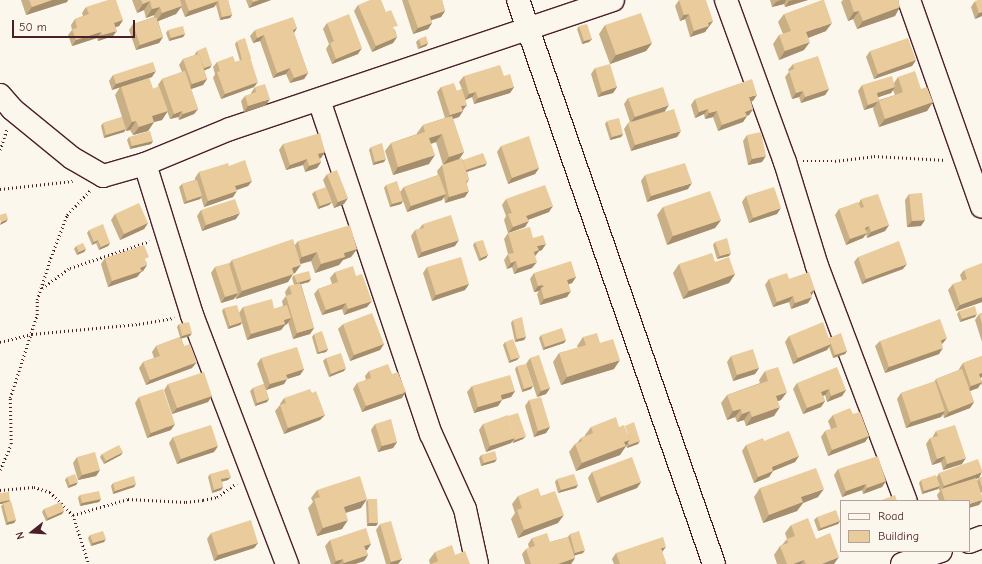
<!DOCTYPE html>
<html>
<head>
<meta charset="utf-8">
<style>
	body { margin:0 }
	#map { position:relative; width:982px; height:564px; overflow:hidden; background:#fbf7ec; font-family:"Comic Neue",sans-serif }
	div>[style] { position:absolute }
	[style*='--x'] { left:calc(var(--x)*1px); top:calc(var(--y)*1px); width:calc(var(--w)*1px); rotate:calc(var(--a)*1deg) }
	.path>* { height:2.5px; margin-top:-1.25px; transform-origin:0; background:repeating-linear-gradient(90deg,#4a1f2b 0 1px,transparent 0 4px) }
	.roads { filter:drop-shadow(1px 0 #4a1f2b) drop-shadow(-1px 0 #4a1f2b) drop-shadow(0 1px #4a1f2b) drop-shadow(0 -1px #4a1f2b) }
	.minor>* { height:22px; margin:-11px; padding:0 11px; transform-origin:11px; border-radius:11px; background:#fbf7ec }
	.wall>* { inset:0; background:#c9af86 }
	.shaded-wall>* { inset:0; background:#a48e6d }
	.building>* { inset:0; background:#eacb9c }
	span { translate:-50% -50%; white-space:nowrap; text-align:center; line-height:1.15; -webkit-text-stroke:3px #fbf7ec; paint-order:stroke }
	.legend { position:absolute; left:840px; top:500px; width:130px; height:52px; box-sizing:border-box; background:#fbf7ec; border:1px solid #b4a19f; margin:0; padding:5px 7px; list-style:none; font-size:12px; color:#4a1f2b }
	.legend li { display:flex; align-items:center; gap:8px; height:20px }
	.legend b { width:20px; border:1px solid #b4a19f }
	.north { position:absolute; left:12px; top:512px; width:40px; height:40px; -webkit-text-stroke:3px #fbf7ec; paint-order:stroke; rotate:253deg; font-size:11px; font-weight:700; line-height:16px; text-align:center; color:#4a1f2b }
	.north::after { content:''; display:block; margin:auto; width:14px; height:18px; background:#4a1f2b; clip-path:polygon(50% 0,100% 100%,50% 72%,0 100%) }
	.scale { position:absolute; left:12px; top:20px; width:123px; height:18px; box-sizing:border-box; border:2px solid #4a1f2b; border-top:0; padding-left:5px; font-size:12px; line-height:14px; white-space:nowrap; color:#4a1f2b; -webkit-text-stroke:3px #fbf7ec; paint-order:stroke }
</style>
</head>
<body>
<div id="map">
	<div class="path">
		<i style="--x:0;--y:150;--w:23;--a:-72"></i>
		<i style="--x:803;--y:161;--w:32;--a:0"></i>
		<i style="--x:835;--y:161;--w:39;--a:-7"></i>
		<i style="--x:874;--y:156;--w:72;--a:3.2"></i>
		<i style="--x:0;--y:189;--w:73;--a:-6.3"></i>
		<i style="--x:42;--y:288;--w:34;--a:-36"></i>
		<i style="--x:70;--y:268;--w:84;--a:-18.6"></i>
		<i style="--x:0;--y:342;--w:33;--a:-14"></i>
		<i style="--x:32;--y:334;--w:107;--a:-5.3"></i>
		<i style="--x:139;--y:324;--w:36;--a:-10"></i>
		<i style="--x:0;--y:470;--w:28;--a:-67"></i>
		<i style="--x:11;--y:444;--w:46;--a:-91.2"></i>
		<i style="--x:10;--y:398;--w:87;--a:-72"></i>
		<i style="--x:37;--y:315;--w:15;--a:-90"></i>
		<i style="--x:37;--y:300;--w:40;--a:-72"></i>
		<i style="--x:49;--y:262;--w:50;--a:-69"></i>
		<i style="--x:67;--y:215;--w:34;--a:-47"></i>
		<i style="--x:0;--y:490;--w:34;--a:-5"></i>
		<i style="--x:34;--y:487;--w:17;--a:17"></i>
		<i style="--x:50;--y:492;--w:33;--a:45"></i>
		<i style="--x:73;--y:515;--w:52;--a:71.9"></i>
		<i style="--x:73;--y:515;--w:57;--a:-16.2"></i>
		<i style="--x:128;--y:499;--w:58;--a:3"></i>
		<i style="--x:186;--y:502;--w:17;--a:-7"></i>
		<i style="--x:203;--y:500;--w:14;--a:-12"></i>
		<i style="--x:217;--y:497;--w:24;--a:-35"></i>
	</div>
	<div class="roads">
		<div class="minor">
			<i style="--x:518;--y:0;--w:597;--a:70.84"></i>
			<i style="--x:726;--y:0;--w:172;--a:70"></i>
			<i style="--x:785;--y:162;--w:109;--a:72.9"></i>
			<i style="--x:817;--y:266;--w:251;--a:69.3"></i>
			<i style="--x:909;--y:0;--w:219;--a:70.6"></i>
			<i style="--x:0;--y:95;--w:18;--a:49"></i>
			<i style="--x:12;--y:109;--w:77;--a:39.2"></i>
			<i style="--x:72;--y:158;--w:36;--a:30"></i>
			<i style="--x:103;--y:176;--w:44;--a:-15.9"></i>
			<i style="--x:145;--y:164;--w:92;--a:-22.4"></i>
			<i style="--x:230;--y:129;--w:404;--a:-18.6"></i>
			<i style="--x:319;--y:100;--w:352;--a:71.5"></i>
			<i style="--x:431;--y:434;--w:82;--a:65.6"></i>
			<i style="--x:465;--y:509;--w:56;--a:77.7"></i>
			<i style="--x:145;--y:164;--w:158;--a:72.7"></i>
			<i style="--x:192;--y:315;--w:267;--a:69.1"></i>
			<i style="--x:969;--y:542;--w:14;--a:-21"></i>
			<i style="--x:902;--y:564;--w:41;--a:-18.4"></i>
		</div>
	</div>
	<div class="wall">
		<i style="clip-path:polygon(21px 0,68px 0,67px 2px,26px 15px)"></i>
		<i style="clip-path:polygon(132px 0,228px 0,232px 15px,230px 18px,220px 20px,216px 5px,214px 7px,185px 17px,181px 7px,176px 14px,158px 21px,163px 37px,159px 43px,136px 50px,129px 30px,133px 24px,154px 17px,154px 15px,146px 18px,144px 10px,137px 13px)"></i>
		<i style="clip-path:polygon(246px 0,271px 0,249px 8px)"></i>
		<i style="clip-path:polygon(402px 0,442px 0,445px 11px,441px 17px,431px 20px,432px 23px,428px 29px,413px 34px)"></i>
		<i style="clip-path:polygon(679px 0,713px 21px,705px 32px,690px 37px,685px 19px,680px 21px,675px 6px)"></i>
		<i style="clip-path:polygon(770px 0,808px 0,785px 7px,784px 4px,772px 7px)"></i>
		<i style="clip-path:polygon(843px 0,898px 0,895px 16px,857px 29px,853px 19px,848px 21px,841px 2px)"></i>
		<i style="clip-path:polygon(975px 1px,982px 16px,975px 19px,971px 7px)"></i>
		<i style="clip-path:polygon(358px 5px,395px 30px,397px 37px,393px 43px,372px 52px,354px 11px)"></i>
		<i style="clip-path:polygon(86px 7px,123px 20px,119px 26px,116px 27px,113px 36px,98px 41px,97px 38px,72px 46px,68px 35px,72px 30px,71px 25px,75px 19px,83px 16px,82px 13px)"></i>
		<i style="clip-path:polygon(784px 14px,826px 31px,808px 38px,804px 50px,779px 60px,773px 44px,779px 35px,783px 34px,778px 22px)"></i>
		<i style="clip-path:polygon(327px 23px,358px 54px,332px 64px,326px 49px,329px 44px,323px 29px)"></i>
		<i style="clip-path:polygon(605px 25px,652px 43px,646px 51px,610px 64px,599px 34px)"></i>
		<i style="clip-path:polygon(579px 26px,592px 39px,589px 42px,582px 44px,577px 29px)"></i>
		<i style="clip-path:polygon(297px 28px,294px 33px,308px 73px,304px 79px,290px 83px,286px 74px,273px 78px,260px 41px,253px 43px,250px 36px,255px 30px)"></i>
		<i style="clip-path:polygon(168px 30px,185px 34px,183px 37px,169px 41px,166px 33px)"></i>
		<i style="clip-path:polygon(419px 39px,428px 43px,426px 46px,418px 49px,416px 42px)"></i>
		<i style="clip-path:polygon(237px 41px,251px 58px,250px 59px,254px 87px,221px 99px,213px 78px,215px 74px,213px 67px,217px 62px,235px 62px,240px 61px,235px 44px)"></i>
		<i style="clip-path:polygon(197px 51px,210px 68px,204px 70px,207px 79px,203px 85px,191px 89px,198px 109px,194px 114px,179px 120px,178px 117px,170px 119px,167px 111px,162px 120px,154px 122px,148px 131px,133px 135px,130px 130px,126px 131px,126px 129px,124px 132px,104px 138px,101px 126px,103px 123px,122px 117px,115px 95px,120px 87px,112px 90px,109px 81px,113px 75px,152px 77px,149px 78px,153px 89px,159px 87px,158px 85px,162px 79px,182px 72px,179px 65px,183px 59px,195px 55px,195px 54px)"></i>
		<i style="clip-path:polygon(870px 51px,916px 60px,912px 66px,874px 79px,866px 57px)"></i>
		<i style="clip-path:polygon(793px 64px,829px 89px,825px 95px,801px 103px,799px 97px,792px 99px,785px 77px,789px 72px,788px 70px)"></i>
		<i style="clip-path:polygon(595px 68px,617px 87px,613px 93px,598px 97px,591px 74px)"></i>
		<i style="clip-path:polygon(464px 76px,504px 76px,514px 87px,510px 93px,474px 104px,472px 97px,465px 100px,463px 111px,459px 117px,453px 119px,464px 152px,459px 159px,463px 160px,485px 166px,467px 172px,469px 180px,467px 183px,465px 197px,445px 203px,444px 197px,442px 200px,407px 212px,402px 198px,403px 201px,401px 204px,390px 207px,384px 188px,386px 185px,400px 192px,404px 187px,438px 175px,437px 171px,442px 165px,443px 165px,436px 142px,431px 144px,429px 164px,393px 175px,385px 151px,391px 143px,417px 134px,417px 133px,423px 125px,445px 118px,437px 92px,441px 87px,457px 91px,462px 89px,459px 82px)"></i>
		<i style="clip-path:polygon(evenodd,898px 77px,921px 89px,933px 102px,927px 111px,879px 127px,873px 109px,874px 107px,864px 110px,858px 91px,862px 85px,894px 83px,898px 77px,893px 90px,895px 95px,879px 100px,878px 97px,891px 93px,893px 90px)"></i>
		<i style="clip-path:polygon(255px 87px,266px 105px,244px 112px,241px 101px,245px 96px,251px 94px,251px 93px)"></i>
		<i style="clip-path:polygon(628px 98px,665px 111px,677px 137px,631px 151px,624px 129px,628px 123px,630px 122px,624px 104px)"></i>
		<i style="clip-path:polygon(695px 99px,753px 101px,751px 101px,753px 109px,749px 115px,747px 116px,743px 122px,718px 131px,713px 117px,705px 119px,704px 114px,695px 118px,691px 105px)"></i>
		<i style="clip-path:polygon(607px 121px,623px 134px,621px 137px,610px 140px,605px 124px)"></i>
		<i style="clip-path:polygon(747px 135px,762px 162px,748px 165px,743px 141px)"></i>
		<i style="clip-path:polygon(129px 137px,153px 141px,151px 144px,130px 149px,127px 140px)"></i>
		<i style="clip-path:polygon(283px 144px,325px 152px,321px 158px,320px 159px,321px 162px,317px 168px,305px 172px,303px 165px,286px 170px,279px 150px)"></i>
		<i style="clip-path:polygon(501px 146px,539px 168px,535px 174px,508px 184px,497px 152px)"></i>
		<i style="clip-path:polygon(371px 147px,384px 162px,373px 165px,369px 150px)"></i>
		<i style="clip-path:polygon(229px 166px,252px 181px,248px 186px,236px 190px,233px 197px,204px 207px,201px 197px,200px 199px,184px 204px,179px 187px,182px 184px,195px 180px,195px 178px,199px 172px)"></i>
		<i style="clip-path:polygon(327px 174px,344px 204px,334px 208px,323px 180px)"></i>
		<i style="clip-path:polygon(645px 175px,688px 189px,647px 202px,641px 181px)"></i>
		<i style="clip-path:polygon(315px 191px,332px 202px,329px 205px,318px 209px,312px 194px)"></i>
		<i style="clip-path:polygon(909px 194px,921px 226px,907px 227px,905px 200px)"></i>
		<i style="clip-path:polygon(746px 196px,777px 214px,749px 223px,742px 202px)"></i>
		<i style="clip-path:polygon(506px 199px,549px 212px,528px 220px,525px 227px,509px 233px,533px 238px,542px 250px,539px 251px,535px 256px,532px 268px,514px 274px,512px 267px,507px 269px,504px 260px,508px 254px,504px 239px,508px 233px,504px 220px,506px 216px,502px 205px)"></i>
		<i style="clip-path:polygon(861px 199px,889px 225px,885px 231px,867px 238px,866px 234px,863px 238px,846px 245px,835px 215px,839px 209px,859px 203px)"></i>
		<i style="clip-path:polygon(663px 207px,721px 220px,715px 228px,667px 245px,657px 215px)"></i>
		<i style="clip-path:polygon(201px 210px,236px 219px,202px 231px,197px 216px)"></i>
		<i style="clip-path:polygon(115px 214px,148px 223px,144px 229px,120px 240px,111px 220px)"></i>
		<i style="clip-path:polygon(423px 224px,455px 246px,418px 258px,411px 236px,415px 230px,419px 229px)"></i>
		<i style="clip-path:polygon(89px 230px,110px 243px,108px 246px,99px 250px,96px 243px,92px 245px,87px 233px)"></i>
		<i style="clip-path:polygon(298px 241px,357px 249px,351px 257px,343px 260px,339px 265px,315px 273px,311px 261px,301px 264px,295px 273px,293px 274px,288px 282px,236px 299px,235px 296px,234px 299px,221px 303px,211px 273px,215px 267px,229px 264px,232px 260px,295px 245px)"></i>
		<i style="clip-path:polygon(475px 242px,488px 255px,486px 258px,479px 261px,473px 245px)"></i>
		<i style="clip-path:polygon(715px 242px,729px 256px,717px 259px,713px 245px)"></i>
		<i style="clip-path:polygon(76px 246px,86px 249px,84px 252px,77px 255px,74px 249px)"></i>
		<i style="clip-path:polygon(858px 257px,903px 269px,862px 284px,854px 262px)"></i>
		<i style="clip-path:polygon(105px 258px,146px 261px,147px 265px,143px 271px,141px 272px,137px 277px,108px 287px,101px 264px)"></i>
		<i style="clip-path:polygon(715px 262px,735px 274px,729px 283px,683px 299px,673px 273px,679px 264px)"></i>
		<i style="clip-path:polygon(427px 267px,469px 284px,465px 290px,432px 301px,423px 273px)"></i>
		<i style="clip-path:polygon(964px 270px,982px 302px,956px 311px,948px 290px,953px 284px,962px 281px,960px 275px)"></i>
		<i style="clip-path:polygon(335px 272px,367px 307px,344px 315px,342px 309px,322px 315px,314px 294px,318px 289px,332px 284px,330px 278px)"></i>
		<i style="clip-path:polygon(534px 273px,576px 277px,572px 283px,569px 284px,567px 297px,540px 305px,537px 294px,539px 291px,534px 292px,530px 279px)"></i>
		<i style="clip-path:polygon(294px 275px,311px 279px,309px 282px,301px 284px,314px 328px,310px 334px,293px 339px,288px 322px,287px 324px,285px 325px,281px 330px,247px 340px,242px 323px,240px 325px,228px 329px,222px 311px,224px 308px,239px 313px,243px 307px,274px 309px,283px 306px,282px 301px,286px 296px,285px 292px,289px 286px,294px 285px,292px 278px)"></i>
		<i style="clip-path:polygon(769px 279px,789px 279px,811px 296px,808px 303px,791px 309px,789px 302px,773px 307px,765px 285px)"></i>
		<i style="clip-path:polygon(959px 311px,975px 317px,960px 322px,957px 314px)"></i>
		<i style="clip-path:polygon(982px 313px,982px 342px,975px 320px,979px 314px)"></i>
		<i style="clip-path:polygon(513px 320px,526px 337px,524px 340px,515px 342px,511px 323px)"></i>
		<i style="clip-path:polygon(179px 324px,190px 336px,181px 338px,192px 368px,146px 385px,139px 368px,143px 362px,154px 358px,152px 352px,156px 346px,180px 337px,177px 327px)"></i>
		<i style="clip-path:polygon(343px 324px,384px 344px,380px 350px,350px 361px,338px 329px)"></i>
		<i style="clip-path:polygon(314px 334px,328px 349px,326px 352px,317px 354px,312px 337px)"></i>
		<i style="clip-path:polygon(541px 335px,566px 340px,564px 343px,543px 350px,539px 338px)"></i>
		<i style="clip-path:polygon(789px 336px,829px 338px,847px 351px,845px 354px,833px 358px,829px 347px,827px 350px,793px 364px,785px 342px)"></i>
		<i style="clip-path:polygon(583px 337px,600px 343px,614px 369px,561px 385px,553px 362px,559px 353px,578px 348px,577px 346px)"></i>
		<i style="clip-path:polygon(880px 341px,943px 343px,942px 344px,939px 354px,885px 373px,875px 346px)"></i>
		<i style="clip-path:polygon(505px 342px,517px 360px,509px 363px,503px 345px)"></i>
		<i style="clip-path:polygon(731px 356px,759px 368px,755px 374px,733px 381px,727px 362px)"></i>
		<i style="clip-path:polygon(982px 356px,982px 377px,980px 378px,981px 381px,982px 380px,982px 386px,981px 383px,978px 388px,970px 391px,974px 402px,970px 408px,944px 418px,943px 414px,941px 417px,906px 428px,897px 399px,901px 393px,934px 382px,936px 379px,959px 370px,959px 369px,963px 363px)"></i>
		<i style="clip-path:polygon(261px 358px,304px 369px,300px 375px,287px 379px,284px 384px,266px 390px,269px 399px,267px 402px,255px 406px,250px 391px,253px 388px,264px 384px,257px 364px)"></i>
		<i style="clip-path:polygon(326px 358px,344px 371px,329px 377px,323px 361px)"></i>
		<i style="clip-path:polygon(530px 358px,550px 388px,546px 394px,537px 397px,526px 364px)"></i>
		<i style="clip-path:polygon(517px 366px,533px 386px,531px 389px,522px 392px,515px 369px)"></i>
		<i style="clip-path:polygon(369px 371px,392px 374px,402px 398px,362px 412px,353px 389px,357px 383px,366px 380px,365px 376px)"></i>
		<i style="clip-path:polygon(765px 371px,781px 400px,778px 401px,774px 416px,746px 426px,744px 420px,737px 422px,735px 417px,727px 420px,721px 403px,727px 395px,760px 383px,759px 380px)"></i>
		<i style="clip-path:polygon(797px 383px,846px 390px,842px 396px,827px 402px,825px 395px,823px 396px,825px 401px,821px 407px,803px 414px,793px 389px)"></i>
		<i style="clip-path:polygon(168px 384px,212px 396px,208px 402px,172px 414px,164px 390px)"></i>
		<i style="clip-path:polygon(472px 386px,515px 391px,511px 397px,502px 400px,498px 406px,474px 413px,467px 392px)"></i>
		<i style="clip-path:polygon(139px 397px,171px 430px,147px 438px,135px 403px)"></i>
		<i style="clip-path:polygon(284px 398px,325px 415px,320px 420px,284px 434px,275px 411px,280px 405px,280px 404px)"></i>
		<i style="clip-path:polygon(529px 400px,550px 427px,546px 433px,534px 437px,525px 406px)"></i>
		<i style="clip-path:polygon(853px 414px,869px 436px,865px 442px,828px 456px,821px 437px,825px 431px,831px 429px,828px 421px,833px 415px)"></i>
		<i style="clip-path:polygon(375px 424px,397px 442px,393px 448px,378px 452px,371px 430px)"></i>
		<i style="clip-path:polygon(483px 424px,523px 439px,513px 443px,512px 441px,511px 443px,486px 452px,479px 430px)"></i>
		<i style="clip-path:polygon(591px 427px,619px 427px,638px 444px,627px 448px,626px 445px,626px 446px,620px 455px,576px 471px,569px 452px,575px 444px,577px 443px,581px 438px,585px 436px,585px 435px)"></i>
		<i style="clip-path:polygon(936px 431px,962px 464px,943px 470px,941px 462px,932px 465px,926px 444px,930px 438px,932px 438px)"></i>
		<i style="clip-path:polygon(173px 437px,218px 446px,214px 452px,177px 464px,169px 443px)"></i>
		<i style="clip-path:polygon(746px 445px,799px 456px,795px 462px,773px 471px,769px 477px,754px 483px,742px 451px)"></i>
		<i style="clip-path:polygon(102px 454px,121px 455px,104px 464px,100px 457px)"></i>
		<i style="clip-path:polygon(481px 455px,495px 462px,481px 466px,479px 458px)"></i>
		<i style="clip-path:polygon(77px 457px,100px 470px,96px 476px,78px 480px,73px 463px)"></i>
		<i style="clip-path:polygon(838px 469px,886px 481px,882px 487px,863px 494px,862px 490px,842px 497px,834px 475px)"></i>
		<i style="clip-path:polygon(592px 472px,641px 482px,637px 488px,597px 503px,588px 478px)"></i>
		<i style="clip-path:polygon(939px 473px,976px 479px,977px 481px,979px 478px,982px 477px,982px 492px,981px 493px,979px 505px,969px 501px,939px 501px,937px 495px,940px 491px,938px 488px,938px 489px,922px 494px,919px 483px,921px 480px,937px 477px)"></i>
		<i style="clip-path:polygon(210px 474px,228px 480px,222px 482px,223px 487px,221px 490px,212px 493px,208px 477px)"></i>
		<i style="clip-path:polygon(67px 477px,76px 485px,68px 488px,65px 480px)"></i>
		<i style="clip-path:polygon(557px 479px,578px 485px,576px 488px,558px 493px,555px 482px)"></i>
		<i style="clip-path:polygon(113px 483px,134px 487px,113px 494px,111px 486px)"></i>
		<i style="clip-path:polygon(760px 488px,818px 497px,803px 503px,797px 511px,763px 523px,754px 497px)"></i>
		<i style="clip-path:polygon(317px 490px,361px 508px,346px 513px,342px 529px,317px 536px,308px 508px,313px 502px,311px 498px)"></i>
		<i style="clip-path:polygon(0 493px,10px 500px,8px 502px,16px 520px,14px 523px,6px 525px,1px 506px,3px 504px,0 504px)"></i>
		<i style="clip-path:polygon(80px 495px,101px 499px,99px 502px,80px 506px,78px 498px)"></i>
		<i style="clip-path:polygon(518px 496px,541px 496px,558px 523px,518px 538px,511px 519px,515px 513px,512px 504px)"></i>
		<i style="clip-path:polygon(368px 499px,378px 523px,376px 526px,367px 526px,366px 502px)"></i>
		<i style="clip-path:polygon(44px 509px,64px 511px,62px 514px,46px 521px,42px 512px)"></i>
		<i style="clip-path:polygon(817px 517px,840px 521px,838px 524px,818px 531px,814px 520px)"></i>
		<i style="clip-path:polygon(380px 524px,402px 559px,398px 564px,386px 564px,376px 530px)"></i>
		<i style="clip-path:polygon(791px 525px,816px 539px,834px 564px,777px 564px,774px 555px,780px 546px,782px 545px,787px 539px,785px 533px)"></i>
		<i style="clip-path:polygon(211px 533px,258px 543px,254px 548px,214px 561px,207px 539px)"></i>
		<i style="clip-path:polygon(570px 534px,583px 553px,574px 555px,575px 558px,571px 564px,525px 564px,522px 554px,526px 549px,529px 548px,528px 544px,532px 538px,550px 542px,568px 537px)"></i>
		<i style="clip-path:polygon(90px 535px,104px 542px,91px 546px,88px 538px)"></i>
		<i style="clip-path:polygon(330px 540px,371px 544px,367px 550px,366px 550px,368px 555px,364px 561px,355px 564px,331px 564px,325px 546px)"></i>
		<i style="clip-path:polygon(435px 552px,455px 555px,470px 564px,430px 564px,429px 560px)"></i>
		<i style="clip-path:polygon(662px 552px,666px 563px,665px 564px,614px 564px,612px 559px,616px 553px)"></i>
	</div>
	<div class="shaded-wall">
		<i style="clip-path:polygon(52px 0,68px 0,67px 2px,26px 15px,32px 7px)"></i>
		<i style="clip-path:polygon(259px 0,271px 0,249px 8px,253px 2px)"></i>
		<i style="clip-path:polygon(781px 0,786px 0,784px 4px,772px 7px,776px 2px)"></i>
		<i style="clip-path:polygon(794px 0,808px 0,785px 7px,789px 1px)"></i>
		<i style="clip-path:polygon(150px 1px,144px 10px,137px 13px,143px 4px)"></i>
		<i style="clip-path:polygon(218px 1px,214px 7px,185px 17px,189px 11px)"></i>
		<i style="clip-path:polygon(182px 6px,176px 14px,156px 22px,162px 13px)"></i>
		<i style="clip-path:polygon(160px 7px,154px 15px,146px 18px,152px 9px)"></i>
		<i style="clip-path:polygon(900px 7px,895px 16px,857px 29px,863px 21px)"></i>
		<i style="clip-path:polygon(445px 11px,441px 17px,426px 22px,430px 16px)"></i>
		<i style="clip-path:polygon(859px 11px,853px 19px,848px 21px,854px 12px)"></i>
		<i style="clip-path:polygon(982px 12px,982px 16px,975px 19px,979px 13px)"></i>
		<i style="clip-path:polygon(689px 14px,685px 19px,680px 21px,684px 15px)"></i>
		<i style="clip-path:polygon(232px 15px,230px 18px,220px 20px,222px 17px)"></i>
		<i style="clip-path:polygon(123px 20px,119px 26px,110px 29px,114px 23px)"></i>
		<i style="clip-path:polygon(713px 21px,705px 32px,690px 37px,694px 31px,708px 23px)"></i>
		<i style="clip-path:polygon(432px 23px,428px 29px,413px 34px,418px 28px)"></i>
		<i style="clip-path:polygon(832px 23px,826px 31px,800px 41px,806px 32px)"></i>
		<i style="clip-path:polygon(297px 28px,293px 34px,293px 30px)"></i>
		<i style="clip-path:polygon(117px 31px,113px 36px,98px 41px,102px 35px)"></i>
		<i style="clip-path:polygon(101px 32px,97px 38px,72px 46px,76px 40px)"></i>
		<i style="clip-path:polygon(185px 34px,183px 37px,169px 41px,171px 38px)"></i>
		<i style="clip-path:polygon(264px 35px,260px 41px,253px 43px,257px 38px)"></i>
		<i style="clip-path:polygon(163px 37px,159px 43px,136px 50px,140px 45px)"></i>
		<i style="clip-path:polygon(397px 37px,393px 43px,372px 52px,376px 46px)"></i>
		<i style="clip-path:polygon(592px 39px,589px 42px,582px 44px,584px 41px)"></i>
		<i style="clip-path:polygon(810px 42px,804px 50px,779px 60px,785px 51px)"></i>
		<i style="clip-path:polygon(428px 43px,426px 46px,418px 49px,421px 46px)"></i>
		<i style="clip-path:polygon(652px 43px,646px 51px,610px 64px,616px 55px)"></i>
		<i style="clip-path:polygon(362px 48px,358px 54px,332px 64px,336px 59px)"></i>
		<i style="clip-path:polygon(916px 60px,912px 66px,874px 79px,878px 74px)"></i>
		<i style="clip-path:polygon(212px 65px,210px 68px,201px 72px,203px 69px)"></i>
		<i style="clip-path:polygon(290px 68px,286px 74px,273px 78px,277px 73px)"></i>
		<i style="clip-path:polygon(156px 71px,152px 77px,112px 90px,116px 84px)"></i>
		<i style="clip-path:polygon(308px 73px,304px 79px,290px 83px,294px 78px)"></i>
		<i style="clip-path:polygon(207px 79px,203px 85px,188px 90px,192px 84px)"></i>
		<i style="clip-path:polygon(258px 82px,254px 87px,221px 99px,225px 94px)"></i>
		<i style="clip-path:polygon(514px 87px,510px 93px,474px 104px,478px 98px)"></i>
		<i style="clip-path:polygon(617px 87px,613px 93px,598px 97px,602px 92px)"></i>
		<i style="clip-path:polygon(895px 87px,891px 93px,873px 99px,877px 93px)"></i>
		<i style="clip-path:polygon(829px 89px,825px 95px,801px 103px,805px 97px)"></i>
		<i style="clip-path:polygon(803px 91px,799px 97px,792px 99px,796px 93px)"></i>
		<i style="clip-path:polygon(476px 92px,472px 97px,465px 100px,469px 94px)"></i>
		<i style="clip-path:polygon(757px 95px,753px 101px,745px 103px,749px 97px)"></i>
		<i style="clip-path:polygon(270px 99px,266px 105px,244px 112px,248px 106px)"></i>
		<i style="clip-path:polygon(878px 101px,874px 107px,864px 110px,868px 105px)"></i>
		<i style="clip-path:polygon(933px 102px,927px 111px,879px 127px,885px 119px)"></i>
		<i style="clip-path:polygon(467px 105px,462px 111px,461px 106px)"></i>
		<i style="clip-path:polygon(669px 105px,665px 111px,631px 122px,635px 117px)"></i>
		<i style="clip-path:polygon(198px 109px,194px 114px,179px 120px,183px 114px)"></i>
		<i style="clip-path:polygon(708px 109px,704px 114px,695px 118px,699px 112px)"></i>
		<i style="clip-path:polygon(753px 109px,749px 115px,741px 117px,745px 112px)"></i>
		<i style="clip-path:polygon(168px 111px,162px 120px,154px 122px,148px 131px,133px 135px,139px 127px,152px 116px)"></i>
		<i style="clip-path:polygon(182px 111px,178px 117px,170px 119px,174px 114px)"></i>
		<i style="clip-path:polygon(463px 111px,459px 117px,446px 121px,450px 115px)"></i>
		<i style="clip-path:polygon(717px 111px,713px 117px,705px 119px,709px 113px)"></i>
		<i style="clip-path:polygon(747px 116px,743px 122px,718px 131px,722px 125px)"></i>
		<i style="clip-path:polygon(136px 121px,130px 130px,126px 131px,132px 122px)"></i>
		<i style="clip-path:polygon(126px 129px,124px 132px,104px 138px,106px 135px)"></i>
		<i style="clip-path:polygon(681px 131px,677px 137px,631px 151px,635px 145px)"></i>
		<i style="clip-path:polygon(442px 134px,436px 142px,423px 146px,429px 138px)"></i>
		<i style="clip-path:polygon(623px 134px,621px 137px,610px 140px,612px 137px)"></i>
		<i style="clip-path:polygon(153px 141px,151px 144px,130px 149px,132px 146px)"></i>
		<i style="clip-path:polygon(325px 152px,321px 158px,314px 160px,318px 154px)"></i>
		<i style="clip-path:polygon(464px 152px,458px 161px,443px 165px,449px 157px)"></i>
		<i style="clip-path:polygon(435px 155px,429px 164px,393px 175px,398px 167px)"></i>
		<i style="clip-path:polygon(766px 156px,762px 162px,748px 165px,752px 159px)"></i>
		<i style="clip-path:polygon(307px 159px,303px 165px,286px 170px,290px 165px)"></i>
		<i style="clip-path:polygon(386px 159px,384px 162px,373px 165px,375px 162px)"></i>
		<i style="clip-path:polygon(321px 162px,317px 168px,305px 172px,309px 166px)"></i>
		<i style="clip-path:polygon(487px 163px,485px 166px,463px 173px,466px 170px)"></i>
		<i style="clip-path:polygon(539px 168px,535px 174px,508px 184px,512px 178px)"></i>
		<i style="clip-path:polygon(252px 181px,248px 186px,231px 192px,235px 186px)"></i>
		<i style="clip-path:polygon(692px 183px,688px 189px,647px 202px,651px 196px)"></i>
		<i style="clip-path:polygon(237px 191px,233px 197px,204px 207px,208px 201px)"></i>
		<i style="clip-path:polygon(469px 191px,465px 197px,445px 203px,449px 197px)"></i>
		<i style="clip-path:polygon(446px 194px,442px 200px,407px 212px,411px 206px)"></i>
		<i style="clip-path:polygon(202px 196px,200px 199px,184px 204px,187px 201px)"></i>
		<i style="clip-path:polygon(348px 198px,344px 204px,334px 208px,338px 202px)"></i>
		<i style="clip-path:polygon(403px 201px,401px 204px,390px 207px,392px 204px)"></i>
		<i style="clip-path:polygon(332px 202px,329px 205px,318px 209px,320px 206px)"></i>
		<i style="clip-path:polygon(553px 206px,549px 212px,522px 222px,526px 216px)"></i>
		<i style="clip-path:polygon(781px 208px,777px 214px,749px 223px,753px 218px)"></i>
		<i style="clip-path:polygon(240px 213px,236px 219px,202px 231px,206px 225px)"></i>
		<i style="clip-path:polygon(8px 219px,6px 222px,0 225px,1px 222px)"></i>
		<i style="clip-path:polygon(721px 220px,715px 228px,667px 245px,673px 236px)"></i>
		<i style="clip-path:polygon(925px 220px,921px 226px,907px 227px,912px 221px)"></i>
		<i style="clip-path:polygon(529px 221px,525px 227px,508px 233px,513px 227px)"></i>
		<i style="clip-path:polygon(148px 223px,144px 229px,120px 240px,124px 234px)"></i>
		<i style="clip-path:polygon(889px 225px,885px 231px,867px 238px,871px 232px)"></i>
		<i style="clip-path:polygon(869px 226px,865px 232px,865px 228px)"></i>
		<i style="clip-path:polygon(867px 233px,863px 238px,846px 245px,850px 239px)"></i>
		<i style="clip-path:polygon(98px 240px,96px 243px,92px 245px,94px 242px)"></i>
		<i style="clip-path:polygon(459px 240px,455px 246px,418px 258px,422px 252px)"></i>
		<i style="clip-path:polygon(110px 243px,108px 246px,99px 250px,101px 247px)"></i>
		<i style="clip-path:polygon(546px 244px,542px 250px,539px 251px,535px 256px,529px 258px,537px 246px)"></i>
		<i style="clip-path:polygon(86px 249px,84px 252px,77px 255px,79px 252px)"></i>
		<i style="clip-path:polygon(357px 249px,351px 257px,343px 260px,339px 265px,315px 273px,321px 264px,344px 253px)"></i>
		<i style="clip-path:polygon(317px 252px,311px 261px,296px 265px,302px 257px)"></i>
		<i style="clip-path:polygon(731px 253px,729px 256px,717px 259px,720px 256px)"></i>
		<i style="clip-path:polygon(488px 255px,486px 258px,479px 261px,481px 258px)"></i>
		<i style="clip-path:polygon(516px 261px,512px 267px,507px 269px,511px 263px)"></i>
		<i style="clip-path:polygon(537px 262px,532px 268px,514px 274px,518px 268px)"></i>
		<i style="clip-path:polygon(907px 264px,903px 269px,862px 284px,866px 279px)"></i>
		<i style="clip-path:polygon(147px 265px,143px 271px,141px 272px,137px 277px,108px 287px,112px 281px,140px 268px)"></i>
		<i style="clip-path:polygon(301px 265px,295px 273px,293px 274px,288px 282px,236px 299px,242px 291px,292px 268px)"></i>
		<i style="clip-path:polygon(735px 274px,729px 283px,683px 299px,689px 291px)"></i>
		<i style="clip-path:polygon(576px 277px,572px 283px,563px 286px,567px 280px)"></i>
		<i style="clip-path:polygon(311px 279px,309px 282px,294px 286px,297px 283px)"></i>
		<i style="clip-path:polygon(469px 284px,465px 290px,432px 301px,436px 295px)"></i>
		<i style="clip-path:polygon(543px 285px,539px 291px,534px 292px,538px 286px)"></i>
		<i style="clip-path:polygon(815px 290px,811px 296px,810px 292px)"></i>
		<i style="clip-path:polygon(571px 291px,567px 297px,540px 305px,544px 299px)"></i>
		<i style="clip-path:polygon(238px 293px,234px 299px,221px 303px,225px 297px)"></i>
		<i style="clip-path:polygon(793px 296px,789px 302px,773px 307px,777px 302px)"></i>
		<i style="clip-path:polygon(812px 297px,808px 303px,791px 309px,795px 303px)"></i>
		<i style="clip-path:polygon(982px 297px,982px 302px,956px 311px,960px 305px)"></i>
		<i style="clip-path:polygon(372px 301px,367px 307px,344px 315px,348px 309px)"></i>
		<i style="clip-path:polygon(346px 303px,342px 309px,322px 315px,326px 310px)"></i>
		<i style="clip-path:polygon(977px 314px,975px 317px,960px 322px,962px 319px)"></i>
		<i style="clip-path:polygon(291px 318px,287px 324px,285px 325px,281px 330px,247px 340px,251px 334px,284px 320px)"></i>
		<i style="clip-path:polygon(242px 322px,240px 325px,228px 329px,230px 326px)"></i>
		<i style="clip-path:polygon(314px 328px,310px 334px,293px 339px,297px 333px)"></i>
		<i style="clip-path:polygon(192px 333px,190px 336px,180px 339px,182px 336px)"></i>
		<i style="clip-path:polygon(526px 337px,524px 340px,515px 342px,517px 339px)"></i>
		<i style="clip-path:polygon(947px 338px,943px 343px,937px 346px,941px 340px)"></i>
		<i style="clip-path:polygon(566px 340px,564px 343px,543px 350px,545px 347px)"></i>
		<i style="clip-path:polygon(384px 344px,380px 350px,350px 361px,354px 355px)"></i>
		<i style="clip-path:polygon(831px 344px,827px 350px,793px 364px,798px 358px)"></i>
		<i style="clip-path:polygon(943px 348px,939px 354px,885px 373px,889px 367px)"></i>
		<i style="clip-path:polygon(328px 349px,326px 352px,317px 354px,319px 352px)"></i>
		<i style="clip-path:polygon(847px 351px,845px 354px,833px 358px,835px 355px)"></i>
		<i style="clip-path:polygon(520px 357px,517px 360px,509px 363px,511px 360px)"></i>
		<i style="clip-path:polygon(620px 360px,614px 369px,561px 385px,567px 377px)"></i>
		<i style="clip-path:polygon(197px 362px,192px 368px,146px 385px,150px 380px)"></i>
		<i style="clip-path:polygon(346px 368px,344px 371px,329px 377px,331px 374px)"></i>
		<i style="clip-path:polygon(759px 368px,755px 374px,733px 381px,737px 375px)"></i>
		<i style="clip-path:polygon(304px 369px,300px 375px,287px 379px,284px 384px,266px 390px,270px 384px,286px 375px)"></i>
		<i style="clip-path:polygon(982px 373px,982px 377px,974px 380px,979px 374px)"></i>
		<i style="clip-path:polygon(982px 382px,978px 388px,967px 392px,971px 386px)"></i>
		<i style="clip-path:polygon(533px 386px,531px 389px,522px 392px,524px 389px)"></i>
		<i style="clip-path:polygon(550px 388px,546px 394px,537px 397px,541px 391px)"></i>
		<i style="clip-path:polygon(829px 389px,825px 395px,817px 398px,821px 392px)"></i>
		<i style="clip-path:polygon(846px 390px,842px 396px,827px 402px,831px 396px)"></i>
		<i style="clip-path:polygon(515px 391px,511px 397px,496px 401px,501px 395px)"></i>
		<i style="clip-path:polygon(406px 392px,402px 398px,362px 412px,366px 406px)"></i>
		<i style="clip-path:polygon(787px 392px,781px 400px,770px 404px,776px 396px)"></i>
		<i style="clip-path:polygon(212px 396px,208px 402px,172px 414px,177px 408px)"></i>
		<i style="clip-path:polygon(269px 399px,267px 402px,255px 406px,257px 403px)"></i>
		<i style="clip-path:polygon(502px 400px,498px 406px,474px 413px,478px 407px)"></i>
		<i style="clip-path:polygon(825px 401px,821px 407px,803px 414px,807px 408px)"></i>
		<i style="clip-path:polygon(974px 402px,970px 408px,944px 418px,949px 412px)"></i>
		<i style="clip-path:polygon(780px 407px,774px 416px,746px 426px,752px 417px)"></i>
		<i style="clip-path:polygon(741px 409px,735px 417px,727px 420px,733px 411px)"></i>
		<i style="clip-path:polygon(750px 411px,744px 420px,737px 422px,742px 414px)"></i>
		<i style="clip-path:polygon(945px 411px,941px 417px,906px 428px,911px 422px)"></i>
		<i style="clip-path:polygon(325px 415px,320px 420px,284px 434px,288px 428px)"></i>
		<i style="clip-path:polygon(175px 424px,171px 430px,147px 438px,151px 433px)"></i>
		<i style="clip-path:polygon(550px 427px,546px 433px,534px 437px,538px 431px)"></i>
		<i style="clip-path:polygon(526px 436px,523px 439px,513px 443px,515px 440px)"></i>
		<i style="clip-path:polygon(869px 436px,865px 442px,828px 456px,832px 450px)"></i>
		<i style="clip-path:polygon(515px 438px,511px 443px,486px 452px,490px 446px)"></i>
		<i style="clip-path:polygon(630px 440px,620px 455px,576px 471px,582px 463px,624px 442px)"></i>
		<i style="clip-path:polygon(640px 441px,638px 444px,627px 448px,629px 445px)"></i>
		<i style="clip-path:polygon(397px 442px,393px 448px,378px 452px,382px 446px)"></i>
		<i style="clip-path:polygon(218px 446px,214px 452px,177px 464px,181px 459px)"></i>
		<i style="clip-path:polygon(123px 452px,121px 455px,104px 464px,106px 461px)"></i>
		<i style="clip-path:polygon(799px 456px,795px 462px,768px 473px,772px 467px)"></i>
		<i style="clip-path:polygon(945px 456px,941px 462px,932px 465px,937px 459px)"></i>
		<i style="clip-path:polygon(966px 458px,962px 464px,943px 470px,947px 464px)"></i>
		<i style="clip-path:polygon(497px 459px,495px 462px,481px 466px,484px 463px)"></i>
		<i style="clip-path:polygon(100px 470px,96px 476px,78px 480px,82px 475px)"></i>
		<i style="clip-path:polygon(773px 471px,769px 477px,754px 483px,758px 477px)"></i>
		<i style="clip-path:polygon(982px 472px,979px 478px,942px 491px,942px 489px,944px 486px)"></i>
		<i style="clip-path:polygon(231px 477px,228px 480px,219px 482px,221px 479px)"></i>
		<i style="clip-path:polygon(886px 481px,882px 487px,863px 494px,867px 488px)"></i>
		<i style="clip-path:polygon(78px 482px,76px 485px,68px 488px,70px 485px)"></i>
		<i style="clip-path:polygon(641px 482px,637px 488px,597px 503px,601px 497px)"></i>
		<i style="clip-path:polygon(136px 484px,134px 487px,113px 494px,115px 491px)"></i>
		<i style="clip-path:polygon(866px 484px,862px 490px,842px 497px,846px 491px)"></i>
		<i style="clip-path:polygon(578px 485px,576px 488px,558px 493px,561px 490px)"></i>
		<i style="clip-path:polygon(940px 486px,938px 489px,922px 494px,924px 491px)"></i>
		<i style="clip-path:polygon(223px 487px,221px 490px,212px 493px,214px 490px)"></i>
		<i style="clip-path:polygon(824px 489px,818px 497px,803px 503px,797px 511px,763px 523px,769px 515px,801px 497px)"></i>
		<i style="clip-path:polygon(101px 499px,99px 502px,80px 506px,82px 503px)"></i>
		<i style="clip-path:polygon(367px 499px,361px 508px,338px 515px,344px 507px)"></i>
		<i style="clip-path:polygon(10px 500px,8px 503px,0 504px,0 502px)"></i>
		<i style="clip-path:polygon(982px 500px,982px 501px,979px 505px,969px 508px,969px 504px)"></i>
		<i style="clip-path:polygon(64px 511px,62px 514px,46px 521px,48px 518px)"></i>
		<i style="clip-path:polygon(564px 515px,558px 523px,518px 538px,524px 530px)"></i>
		<i style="clip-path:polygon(16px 520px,14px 523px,6px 525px,8px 522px)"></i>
		<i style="clip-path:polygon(348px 520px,342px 529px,317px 536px,323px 528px)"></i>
		<i style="clip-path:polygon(840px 521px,838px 524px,818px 531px,821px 528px)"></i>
		<i style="clip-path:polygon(369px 523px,378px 523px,376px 526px,367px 526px)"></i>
		<i style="clip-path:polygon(106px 539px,104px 542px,91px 546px,93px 543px)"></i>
		<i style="clip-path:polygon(258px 543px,254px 548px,214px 561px,218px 555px)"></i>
		<i style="clip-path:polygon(371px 544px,367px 550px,360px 552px,364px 546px)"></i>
		<i style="clip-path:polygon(666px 547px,662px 552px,661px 548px)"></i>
		<i style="clip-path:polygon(585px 550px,583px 553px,573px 556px,575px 553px)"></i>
		<i style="clip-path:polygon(368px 555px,364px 561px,355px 564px,343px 564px,344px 563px)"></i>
		<i style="clip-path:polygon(839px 557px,834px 564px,822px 564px)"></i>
		<i style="clip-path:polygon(575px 558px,571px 564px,558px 564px)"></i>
		<i style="clip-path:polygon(343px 559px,339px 564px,334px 564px,336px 561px)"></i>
		<i style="clip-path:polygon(402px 559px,398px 564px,390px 564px,391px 562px)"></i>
		<i style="clip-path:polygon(804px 560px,801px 564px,793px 564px)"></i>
	</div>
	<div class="building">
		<i style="clip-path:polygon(29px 0,52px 0,32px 7px)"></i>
		<i style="clip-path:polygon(108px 0,116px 0,123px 20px,114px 23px,117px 31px,102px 35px,101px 32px,76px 40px,72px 29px,77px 28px,75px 19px,89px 14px,86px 7px)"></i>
		<i style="clip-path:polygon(141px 0,180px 0,182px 6px,162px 13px,160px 7px,152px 9px,150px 1px,143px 4px)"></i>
		<i style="clip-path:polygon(185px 0,218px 0,218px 1px,189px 11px)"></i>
		<i style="clip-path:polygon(218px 0,228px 0,232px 15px,222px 17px)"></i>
		<i style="clip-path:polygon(252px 0,259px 0,253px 2px)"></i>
		<i style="clip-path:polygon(370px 0,381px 0,386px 12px,391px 10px,398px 26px,393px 27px,397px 37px,376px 46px,358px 5px)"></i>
		<i style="clip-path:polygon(408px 0,442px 0,445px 11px,430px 16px,432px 23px,418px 28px)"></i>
		<i style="clip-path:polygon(679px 0,706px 0,713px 21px,708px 23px,709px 26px,694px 31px,689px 14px,684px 15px)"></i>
		<i style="clip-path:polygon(822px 0,824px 0,832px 23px,806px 32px,810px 42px,785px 51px,779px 35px,791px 31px,784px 14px)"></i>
		<i style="clip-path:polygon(850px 0,898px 0,900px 7px,863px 21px,859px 11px,854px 12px)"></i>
		<i style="clip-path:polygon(978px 0,982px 0,982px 12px,979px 13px,975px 1px)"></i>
		<i style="clip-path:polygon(641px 13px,652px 43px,616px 55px,605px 25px)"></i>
		<i style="clip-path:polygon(349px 14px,362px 48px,336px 59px,330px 43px,334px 41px,327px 23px)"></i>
		<i style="clip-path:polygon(156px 17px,163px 37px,140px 45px,133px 24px)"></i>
		<i style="clip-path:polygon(293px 17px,297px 28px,293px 30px,308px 73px,294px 78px,290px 68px,277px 73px,264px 35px,257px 38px,255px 30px)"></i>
		<i style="clip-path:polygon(587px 24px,592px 39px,584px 41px,579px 26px)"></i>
		<i style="clip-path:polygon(183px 26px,185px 34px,171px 38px,168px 30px)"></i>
		<i style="clip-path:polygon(426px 36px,428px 43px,421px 46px,419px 39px)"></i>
		<i style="clip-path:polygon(245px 38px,251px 58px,250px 58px,250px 57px,242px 60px,237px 41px)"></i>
		<i style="clip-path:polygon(908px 38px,916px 60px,878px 74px,870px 51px)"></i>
		<i style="clip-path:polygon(206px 47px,212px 65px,204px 68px,199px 54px,198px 54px,197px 51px)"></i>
		<i style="clip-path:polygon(199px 54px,207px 79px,192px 84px,183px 59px)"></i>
		<i style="clip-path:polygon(233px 56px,235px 62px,250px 57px,258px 82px,225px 94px,217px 72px,220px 71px,217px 62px)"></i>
		<i style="clip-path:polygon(818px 56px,829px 89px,805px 97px,803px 91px,796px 93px,789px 71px,794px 69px,793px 64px)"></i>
		<i style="clip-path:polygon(153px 62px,156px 71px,116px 84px,113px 75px)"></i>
		<i style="clip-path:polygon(610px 64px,617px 87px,602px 92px,595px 68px)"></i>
		<i style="clip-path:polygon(500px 65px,504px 76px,510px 74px,514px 87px,478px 98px,476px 92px,469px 94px,464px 76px)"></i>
		<i style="clip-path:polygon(185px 71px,198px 109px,183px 114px,182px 111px,174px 114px,162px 79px)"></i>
		<i style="clip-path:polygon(915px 71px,921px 89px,927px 87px,933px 102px,885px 119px,879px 101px,903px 92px,898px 77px)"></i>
		<i style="clip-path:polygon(892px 76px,895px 87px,877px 93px,879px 101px,868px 105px,862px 85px)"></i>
		<i style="clip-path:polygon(149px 78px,153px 89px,159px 86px,168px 111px,152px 116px,154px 122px,139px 127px,136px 121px,132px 122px,121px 87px)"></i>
		<i style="clip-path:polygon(752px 79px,757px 95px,749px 97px,753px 109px,745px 112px,747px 116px,722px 125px,717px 111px,709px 113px,708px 109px,699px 112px,695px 99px)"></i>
		<i style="clip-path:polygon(454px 83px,457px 91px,462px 89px,467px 105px,461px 106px,463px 111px,450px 115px,441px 87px)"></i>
		<i style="clip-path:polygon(265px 84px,270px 99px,248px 106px,245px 96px,256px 92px,255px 87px)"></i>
		<i style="clip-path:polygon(663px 87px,669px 105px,635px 117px,628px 98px)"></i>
		<i style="clip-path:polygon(674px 109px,681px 131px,635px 145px,628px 123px)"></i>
		<i style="clip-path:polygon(452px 116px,464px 152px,449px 157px,442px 134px,429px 138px,435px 155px,398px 167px,391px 143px,425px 132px,423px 125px)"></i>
		<i style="clip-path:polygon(122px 117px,126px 129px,106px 135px,103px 123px)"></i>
		<i style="clip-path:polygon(619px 118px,623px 134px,612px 137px,607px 121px)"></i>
		<i style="clip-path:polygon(150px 131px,153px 141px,132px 146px,129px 137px)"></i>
		<i style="clip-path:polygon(761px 132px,766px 156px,752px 159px,747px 135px)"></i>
		<i style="clip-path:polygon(320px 133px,325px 152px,318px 154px,321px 162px,309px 166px,307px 159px,290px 165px,283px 144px)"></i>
		<i style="clip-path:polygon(529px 136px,539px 168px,512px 178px,501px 146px)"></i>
		<i style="clip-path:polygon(382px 143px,386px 159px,375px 162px,371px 147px)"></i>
		<i style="clip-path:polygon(483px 153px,487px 163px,466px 170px,463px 160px)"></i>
		<i style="clip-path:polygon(462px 158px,469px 180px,466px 181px,469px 191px,449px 197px,442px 165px)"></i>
		<i style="clip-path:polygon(245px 160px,252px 181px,235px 186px,237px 191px,208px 201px,199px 172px,228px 163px,229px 166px)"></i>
		<i style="clip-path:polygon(685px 163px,692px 183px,651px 196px,645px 175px)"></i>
		<i style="clip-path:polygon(337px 170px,348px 198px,338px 202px,327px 174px)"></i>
		<i style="clip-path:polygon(439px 175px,446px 194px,411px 206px,404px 187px)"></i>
		<i style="clip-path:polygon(197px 180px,202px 196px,187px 201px,182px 184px)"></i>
		<i style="clip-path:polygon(397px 181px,403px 201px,392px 204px,386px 185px)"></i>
		<i style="clip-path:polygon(545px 185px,553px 206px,526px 216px,529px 221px,513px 227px,508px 214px,512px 213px,506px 199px)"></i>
		<i style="clip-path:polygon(326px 187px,332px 202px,320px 206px,315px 191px)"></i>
		<i style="clip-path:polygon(774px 187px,781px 208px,753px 218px,746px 196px)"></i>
		<i style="clip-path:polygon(710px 191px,721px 220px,673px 236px,663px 207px)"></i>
		<i style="clip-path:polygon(922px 193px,925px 220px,912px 221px,909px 194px)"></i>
		<i style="clip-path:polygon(878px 194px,889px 225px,871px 232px,869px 226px,865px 228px,867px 233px,850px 239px,839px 209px,858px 202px,861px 208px,864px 207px,861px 199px)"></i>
		<i style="clip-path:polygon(235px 199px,240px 213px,206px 225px,201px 210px)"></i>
		<i style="clip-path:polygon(139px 203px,148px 223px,124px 234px,115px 214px)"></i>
		<i style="clip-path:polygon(6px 213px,8px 219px,1px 222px,0 220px,0 215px)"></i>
		<i style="clip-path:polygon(451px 215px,459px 240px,422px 252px,415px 230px,424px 228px,423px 224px)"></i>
		<i style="clip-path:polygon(103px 224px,110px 243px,101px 247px,98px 240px,94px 242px,89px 230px)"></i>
		<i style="clip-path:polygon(350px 225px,357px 249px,344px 253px,345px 257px,321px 264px,317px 252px,302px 257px,298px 241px)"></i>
		<i style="clip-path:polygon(530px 227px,533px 238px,543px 235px,546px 244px,537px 246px,539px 250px,534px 252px,537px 262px,518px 268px,516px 261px,511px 263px,508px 254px,514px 253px,508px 233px)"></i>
		<i style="clip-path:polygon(727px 238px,731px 253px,720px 256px,715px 242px)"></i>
		<i style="clip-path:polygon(293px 239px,301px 265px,292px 268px,294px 274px,242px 291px,232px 260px)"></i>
		<i style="clip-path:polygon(483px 240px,488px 255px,481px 258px,475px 242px)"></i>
		<i style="clip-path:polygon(899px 241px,907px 264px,866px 279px,858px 257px)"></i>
		<i style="clip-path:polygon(83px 243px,86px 249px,79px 252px,76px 246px)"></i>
		<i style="clip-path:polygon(144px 245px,149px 257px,145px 259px,147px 265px,140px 268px,142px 271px,112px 281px,105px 258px)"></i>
		<i style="clip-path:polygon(712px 253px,715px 262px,729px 257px,735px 274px,689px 291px,679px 264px)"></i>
		<i style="clip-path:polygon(461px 257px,469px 284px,436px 295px,427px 267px)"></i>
		<i style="clip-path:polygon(571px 261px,576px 277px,567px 280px,571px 291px,544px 299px,541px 288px,544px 287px,543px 285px,538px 286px,534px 273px)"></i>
		<i style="clip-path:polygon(229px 263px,238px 293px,225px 297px,215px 267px)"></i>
		<i style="clip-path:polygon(982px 263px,982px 297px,960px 305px,953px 284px,967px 279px,964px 270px)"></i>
		<i style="clip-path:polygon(353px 266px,356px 276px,362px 274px,372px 301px,348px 309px,346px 303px,326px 310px,318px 289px,338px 282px,335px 272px)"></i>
		<i style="clip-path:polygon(309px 271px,311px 279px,297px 283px,294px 275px)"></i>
		<i style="clip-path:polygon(809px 272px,815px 290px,810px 292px,812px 297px,795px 303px,793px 296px,777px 302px,769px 279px,787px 273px,789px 279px)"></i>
		<i style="clip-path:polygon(300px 283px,314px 328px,297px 333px,286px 296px,292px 294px,289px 286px)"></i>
		<i style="clip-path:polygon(272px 299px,274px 309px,287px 305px,291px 318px,284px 320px,285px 324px,251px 334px,243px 307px)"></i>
		<i style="clip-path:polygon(237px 305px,242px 322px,230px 326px,224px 308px)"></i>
		<i style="clip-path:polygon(975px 306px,977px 314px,962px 319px,959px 311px)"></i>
		<i style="clip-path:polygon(372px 313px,384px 344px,354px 355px,343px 324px)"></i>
		<i style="clip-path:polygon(982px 313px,982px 324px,979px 314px)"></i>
		<i style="clip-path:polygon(522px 317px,526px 337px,517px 339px,513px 320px)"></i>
		<i style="clip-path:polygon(940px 319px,947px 338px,941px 340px,943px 348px,889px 367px,880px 341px)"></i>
		<i style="clip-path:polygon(189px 322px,192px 333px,182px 336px,179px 324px)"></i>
		<i style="clip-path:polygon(823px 322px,831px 344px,798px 358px,789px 336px)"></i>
		<i style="clip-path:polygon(562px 328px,566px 340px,545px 347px,541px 335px)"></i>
		<i style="clip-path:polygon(322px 331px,328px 349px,319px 352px,314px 334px)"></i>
		<i style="clip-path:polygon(597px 333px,600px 343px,613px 339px,620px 360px,567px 377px,559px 353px,586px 345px,583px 337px)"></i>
		<i style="clip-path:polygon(841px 333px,847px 351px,835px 355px,829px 338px)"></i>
		<i style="clip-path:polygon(180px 337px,184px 346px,190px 344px,197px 362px,150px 380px,143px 362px,160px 356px,156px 346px)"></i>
		<i style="clip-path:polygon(513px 339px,520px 357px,511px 360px,505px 342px)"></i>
		<i style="clip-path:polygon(297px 347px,304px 369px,286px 375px,288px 379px,270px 384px,261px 358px)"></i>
		<i style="clip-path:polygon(753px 349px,759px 368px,737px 375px,731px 356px)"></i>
		<i style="clip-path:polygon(341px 353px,346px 368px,331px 374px,326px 358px)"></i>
		<i style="clip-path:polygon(539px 355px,550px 388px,541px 391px,530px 358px)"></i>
		<i style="clip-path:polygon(982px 356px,982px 373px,979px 374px,982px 382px,971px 386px,963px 363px)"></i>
		<i style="clip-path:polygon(388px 364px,392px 374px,398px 372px,406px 392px,366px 406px,357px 383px,371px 378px,369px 371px)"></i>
		<i style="clip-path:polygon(526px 364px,533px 386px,524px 389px,517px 366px)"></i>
		<i style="clip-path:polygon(778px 367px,787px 392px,776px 396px,780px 407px,752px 417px,750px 411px,742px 414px,741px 409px,733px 411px,727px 395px,768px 381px,765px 371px)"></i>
		<i style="clip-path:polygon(837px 367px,846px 390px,831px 396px,829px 389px,821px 392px,825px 401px,807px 408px,797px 383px)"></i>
		<i style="clip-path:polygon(962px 369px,974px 402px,949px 412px,936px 379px)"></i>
		<i style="clip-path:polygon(204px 372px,212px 396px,177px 408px,168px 384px)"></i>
		<i style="clip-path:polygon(510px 375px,515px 391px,501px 395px,502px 400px,478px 407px,472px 386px)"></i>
		<i style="clip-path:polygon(935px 381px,945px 411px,911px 422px,901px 393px)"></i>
		<i style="clip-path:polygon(264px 384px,269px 399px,257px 403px,253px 388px)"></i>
		<i style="clip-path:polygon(163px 389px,175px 424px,151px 433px,139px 397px)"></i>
		<i style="clip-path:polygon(310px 389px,312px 393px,316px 391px,325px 415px,288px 428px,280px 405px,286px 403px,284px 398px)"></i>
		<i style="clip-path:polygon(541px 397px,550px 427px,538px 431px,529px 400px)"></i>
		<i style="clip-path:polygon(850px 408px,853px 414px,860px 412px,869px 436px,832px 450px,825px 431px,837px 427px,833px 415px)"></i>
		<i style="clip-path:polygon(518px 413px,526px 436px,515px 440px,514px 438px,515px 438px,508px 416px)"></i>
		<i style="clip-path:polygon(508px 415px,515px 438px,490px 446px,483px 424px)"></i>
		<i style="clip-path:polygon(616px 417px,619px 427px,624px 425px,630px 440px,624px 442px,626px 446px,582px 463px,575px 444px,582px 441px,581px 438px,593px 433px,591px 427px)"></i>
		<i style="clip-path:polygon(391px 419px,397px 442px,382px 446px,375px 424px)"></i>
		<i style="clip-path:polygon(634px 422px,640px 441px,629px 445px,628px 442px,630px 440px,625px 426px)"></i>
		<i style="clip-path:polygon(211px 425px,218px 446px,181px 459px,173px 437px)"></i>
		<i style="clip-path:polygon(955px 425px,966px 458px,947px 464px,945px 456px,937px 459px,930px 438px,938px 436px,936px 431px)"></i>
		<i style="clip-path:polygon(789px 431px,799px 456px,772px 467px,773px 471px,758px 477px,746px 445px,763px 438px,764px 441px)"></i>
		<i style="clip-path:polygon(119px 445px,123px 452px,106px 461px,102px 454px)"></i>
		<i style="clip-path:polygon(495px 451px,497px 459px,484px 463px,481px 455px)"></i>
		<i style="clip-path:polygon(95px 452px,100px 470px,82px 475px,77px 457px)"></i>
		<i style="clip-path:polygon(878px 456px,886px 481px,867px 488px,866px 484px,846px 491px,838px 469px)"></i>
		<i style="clip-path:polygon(632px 457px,641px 482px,601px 497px,592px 472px)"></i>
		<i style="clip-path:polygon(978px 459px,982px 470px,982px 472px,944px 486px,939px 473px)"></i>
		<i style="clip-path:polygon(816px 468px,824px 489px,801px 497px,803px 502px,769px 515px,760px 488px)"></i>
		<i style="clip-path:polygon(228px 469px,231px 477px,221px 479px,223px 487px,214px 490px,210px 474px)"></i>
		<i style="clip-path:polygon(75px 474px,78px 482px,70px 485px,67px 477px)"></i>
		<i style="clip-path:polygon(574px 474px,578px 485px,561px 490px,557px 479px)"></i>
		<i style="clip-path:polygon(936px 475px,940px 486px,924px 491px,921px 480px)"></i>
		<i style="clip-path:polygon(134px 476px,136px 484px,115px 491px,113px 483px)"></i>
		<i style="clip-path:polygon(360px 476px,367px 499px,344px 507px,348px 520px,323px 528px,314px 499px,320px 497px,317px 490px)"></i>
		<i style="clip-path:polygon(982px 477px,982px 487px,979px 478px)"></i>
		<i style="clip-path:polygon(976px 478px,982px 496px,982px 500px,969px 504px,969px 501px,945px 501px,941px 489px)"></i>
		<i style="clip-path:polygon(538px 488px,541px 496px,555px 491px,564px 515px,524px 530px,517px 510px,522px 508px,518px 496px)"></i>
		<i style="clip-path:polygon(99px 491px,101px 499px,82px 503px,80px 495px)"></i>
		<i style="clip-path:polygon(9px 492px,10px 500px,0 502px,0 493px)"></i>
		<i style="clip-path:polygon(895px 495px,897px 501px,879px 501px)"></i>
		<i style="clip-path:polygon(368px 499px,377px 499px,378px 523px,369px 523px)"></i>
		<i style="clip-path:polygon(11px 501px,16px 520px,8px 522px,3px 503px)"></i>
		<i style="clip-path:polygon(61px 502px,64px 511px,48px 518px,44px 509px)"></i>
		<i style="clip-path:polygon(836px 510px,840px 521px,821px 528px,817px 517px)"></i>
		<i style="clip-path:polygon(808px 518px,816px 539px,830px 533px,839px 557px,822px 564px,806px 564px,804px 560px,793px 564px,787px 564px,780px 546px,788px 543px,787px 539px,795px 536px,791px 525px)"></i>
		<i style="clip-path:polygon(251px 520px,258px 543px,218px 555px,211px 533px)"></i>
		<i style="clip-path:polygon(391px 521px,402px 559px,391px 562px,380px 524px)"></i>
		<i style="clip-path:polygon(366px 528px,371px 544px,364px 546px,368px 555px,344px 563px,343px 559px,336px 561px,330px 540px)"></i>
		<i style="clip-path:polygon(103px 531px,106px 539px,93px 543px,90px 535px)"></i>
		<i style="clip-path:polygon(579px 531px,585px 550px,575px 553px,570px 534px)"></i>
		<i style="clip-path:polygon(547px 533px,550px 542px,568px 537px,575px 558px,558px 564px,531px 564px,526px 549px,535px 546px,532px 538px)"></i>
		<i style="clip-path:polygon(663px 537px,666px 547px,661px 548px,666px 563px,663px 564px,620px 564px,616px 553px)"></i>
		<i style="clip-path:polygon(452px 545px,455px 555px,465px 551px,470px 564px,431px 564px,438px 561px,435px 552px)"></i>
	</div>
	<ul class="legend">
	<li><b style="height:5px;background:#fbf7ec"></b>Road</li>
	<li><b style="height:11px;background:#eacb9c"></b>Building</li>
	</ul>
	<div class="north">N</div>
	<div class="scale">50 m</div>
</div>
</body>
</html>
